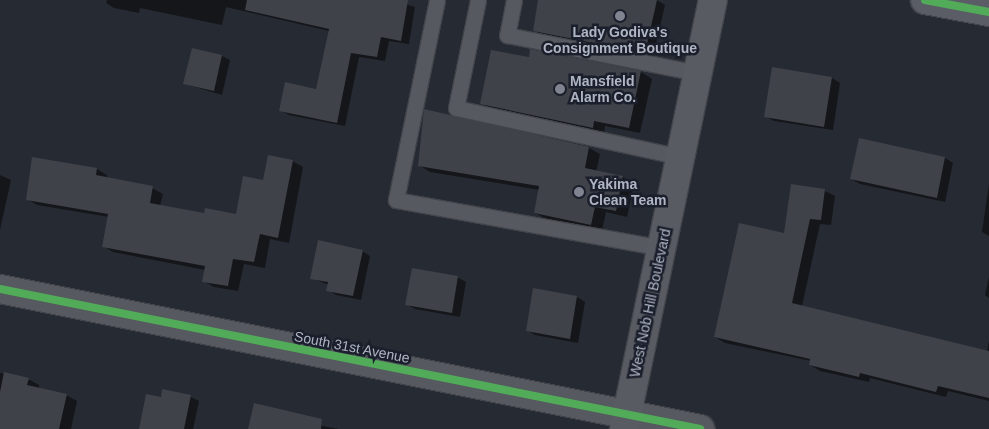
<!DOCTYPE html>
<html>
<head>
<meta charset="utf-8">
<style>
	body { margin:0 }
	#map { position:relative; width:989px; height:429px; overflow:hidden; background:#262a32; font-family:Arial,sans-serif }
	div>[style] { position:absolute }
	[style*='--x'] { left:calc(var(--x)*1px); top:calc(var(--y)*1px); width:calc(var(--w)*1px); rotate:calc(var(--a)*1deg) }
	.shadow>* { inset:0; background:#0007 }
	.building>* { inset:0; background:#3f4249 }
	.roads { filter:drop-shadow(1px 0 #42454b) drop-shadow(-1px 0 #42454b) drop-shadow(0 1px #42454b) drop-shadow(0 -1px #42454b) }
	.lane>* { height:15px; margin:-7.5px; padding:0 7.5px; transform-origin:7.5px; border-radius:7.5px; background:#565960 }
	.street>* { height:28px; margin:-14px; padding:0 14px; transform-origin:14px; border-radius:14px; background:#565960 }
	.secondary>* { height:28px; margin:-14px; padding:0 14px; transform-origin:14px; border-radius:14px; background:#5a5c66 }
	.primary>* { height:28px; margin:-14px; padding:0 14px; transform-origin:14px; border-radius:14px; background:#585b62 }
	.cycleway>* { height:8px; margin:-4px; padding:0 4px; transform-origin:4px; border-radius:4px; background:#51ab58 }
	.dots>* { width:14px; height:14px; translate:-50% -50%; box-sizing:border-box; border:2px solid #1b1f2c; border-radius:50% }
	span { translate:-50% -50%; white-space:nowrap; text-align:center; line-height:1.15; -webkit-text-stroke:5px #1b1f2c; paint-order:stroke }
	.poi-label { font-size:14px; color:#b0b5c4; font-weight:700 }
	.left { translate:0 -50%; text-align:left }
	.street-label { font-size:14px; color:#b0b5c4 }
</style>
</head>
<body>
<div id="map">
	<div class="shadow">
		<i style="clip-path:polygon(107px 0,393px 0,415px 7px,409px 44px,389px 41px,385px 61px,359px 57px,345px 126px,289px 115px,280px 110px,317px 90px,329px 31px,226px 7px,222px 25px,140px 8px,139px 13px,114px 8px,106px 3px)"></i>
		<i style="clip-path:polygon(539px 0,657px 0,665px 5px,653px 57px,543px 35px,534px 30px)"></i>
		<i style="clip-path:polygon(222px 56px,230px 60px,222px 95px,185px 84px)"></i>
		<i style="clip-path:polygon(773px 69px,832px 78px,840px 83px,833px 130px,774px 121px,765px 116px)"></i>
		<i style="clip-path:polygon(641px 72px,652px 79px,640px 133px,605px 126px,604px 134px,492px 109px,481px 103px)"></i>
		<i style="clip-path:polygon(425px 110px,589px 148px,600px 154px,596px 172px,623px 177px,634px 184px,627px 217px,606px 212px,602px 230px,546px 219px,535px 213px,540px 190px,430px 172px,419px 165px)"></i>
		<i style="clip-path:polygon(945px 158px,953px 163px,945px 202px,860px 184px,851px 179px)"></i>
		<i style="clip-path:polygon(292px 161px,303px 167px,289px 243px,270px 239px,265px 268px,244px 264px,238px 291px,214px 287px,203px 281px,205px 270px,113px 252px,103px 246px,109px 217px,37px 205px,27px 199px,97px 169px,107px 175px,107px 179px,152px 188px,163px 194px,160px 206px,205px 215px,237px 216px,264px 182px)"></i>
		<i style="clip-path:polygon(0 175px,11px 180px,0 230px)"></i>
		<i style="clip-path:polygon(989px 184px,989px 236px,982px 232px)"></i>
		<i style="clip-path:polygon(825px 191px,835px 196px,831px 225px,820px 224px,802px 306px,987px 351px,989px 341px,989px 401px,948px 391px,946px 397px,870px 378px,869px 382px,820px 371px,810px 365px,811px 361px,725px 343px,715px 337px,785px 235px)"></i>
		<i style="clip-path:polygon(362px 251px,370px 256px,361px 300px,336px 295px,328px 290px,329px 285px,312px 278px)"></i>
		<i style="clip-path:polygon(457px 277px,466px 282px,460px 317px,415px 309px,406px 304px)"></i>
		<i style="clip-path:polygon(989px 277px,989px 298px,985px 295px)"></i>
		<i style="clip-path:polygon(534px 289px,577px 297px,585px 302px,578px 343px,535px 335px,527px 330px)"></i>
		<i style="clip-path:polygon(0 373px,28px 379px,39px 385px,39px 389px,66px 395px,77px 401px,71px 429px,0 429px)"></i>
		<i style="clip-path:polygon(191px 397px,199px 401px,193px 429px,140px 429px,162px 399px)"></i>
		<i style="clip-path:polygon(306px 423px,339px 429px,249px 429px)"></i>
	</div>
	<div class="building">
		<i style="clip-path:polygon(247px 0,408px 0,401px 41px,381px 37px,377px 57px,351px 53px,337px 123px,279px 111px,285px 82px,316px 89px,329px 29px,245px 10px)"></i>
		<i style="clip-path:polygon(538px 0,657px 0,645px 53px,533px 31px)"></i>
		<i style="clip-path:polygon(192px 48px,222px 55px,214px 91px,183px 84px)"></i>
		<i style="clip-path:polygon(530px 49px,641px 71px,629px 128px,594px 121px,593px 128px,480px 104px,491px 50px,529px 57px)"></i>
		<i style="clip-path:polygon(772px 67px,832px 77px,824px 127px,764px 117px)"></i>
		<i style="clip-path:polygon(424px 109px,589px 147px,585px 168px,623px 176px,616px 211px,595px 207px,591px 225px,534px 213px,539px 186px,418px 166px)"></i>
		<i style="clip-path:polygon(859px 138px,945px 157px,937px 198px,850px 179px)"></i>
		<i style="clip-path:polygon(268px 155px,293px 160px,278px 238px,260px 234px,254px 262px,233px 259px,228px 286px,202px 282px,205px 266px,102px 247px,108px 214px,26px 200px,32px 157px,97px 168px,96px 175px,153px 186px,150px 203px,204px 213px,205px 208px,236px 214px,243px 176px,263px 180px)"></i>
		<i style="clip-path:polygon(791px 184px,825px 189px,821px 220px,810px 219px,792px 303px,989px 351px,989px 398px,938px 386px,936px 392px,860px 373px,859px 377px,809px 365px,810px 359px,714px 337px,739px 223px,784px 233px)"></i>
		<i style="clip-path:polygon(318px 240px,363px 250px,353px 296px,326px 291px,328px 282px,310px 279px)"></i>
		<i style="clip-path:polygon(412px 268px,458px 276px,452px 313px,405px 305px)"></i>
		<i style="clip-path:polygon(533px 288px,577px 296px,570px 339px,526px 331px)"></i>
		<i style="clip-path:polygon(4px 372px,29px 378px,27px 385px,67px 394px,59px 429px,0 429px,0 392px)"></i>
		<i style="clip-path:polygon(162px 389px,191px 395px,184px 429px,139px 429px,146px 394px,161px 397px)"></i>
		<i style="clip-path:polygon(254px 403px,322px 419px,321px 429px,248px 429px)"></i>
	</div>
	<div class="roads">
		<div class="lane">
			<i style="--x:437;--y:0;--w:204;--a:101.6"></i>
			<i style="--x:396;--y:200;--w:270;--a:10.2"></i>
			<i style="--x:478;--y:0;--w:110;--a:101.5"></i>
			<i style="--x:456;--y:108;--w:229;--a:12.3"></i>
			<i style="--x:514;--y:0;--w:36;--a:101"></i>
			<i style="--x:507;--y:35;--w:195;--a:11.3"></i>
		</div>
		<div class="street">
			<i style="--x:0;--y:289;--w:714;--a:11.31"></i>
		</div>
		<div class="secondary">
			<i style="--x:925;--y:0;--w:65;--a:10.6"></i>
		</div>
		<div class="primary">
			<i style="--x:624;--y:429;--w:438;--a:-78.3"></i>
		</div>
	</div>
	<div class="cycleway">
		<i style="--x:925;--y:0;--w:65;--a:10.6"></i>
		<i style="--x:0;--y:289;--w:714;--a:11.31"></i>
	</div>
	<div class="dots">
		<i style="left:620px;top:16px;background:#808491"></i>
		<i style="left:560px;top:89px;background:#808491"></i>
		<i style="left:579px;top:192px;background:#808491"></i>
	</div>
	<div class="poi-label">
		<span style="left:620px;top:40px">Lady Godiva's<br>Consignment Boutique</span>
		<span class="left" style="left:570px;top:89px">Mansfield<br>Alarm Co.</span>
		<span class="left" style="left:589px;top:192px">Yakima<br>Clean Team</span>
	</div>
	<div class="street-label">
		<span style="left:650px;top:303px;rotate:-78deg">West Nob Hill Boulevard</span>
		<span style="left:352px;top:347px;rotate:11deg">South 31st Avenue</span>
	</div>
</div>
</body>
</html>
